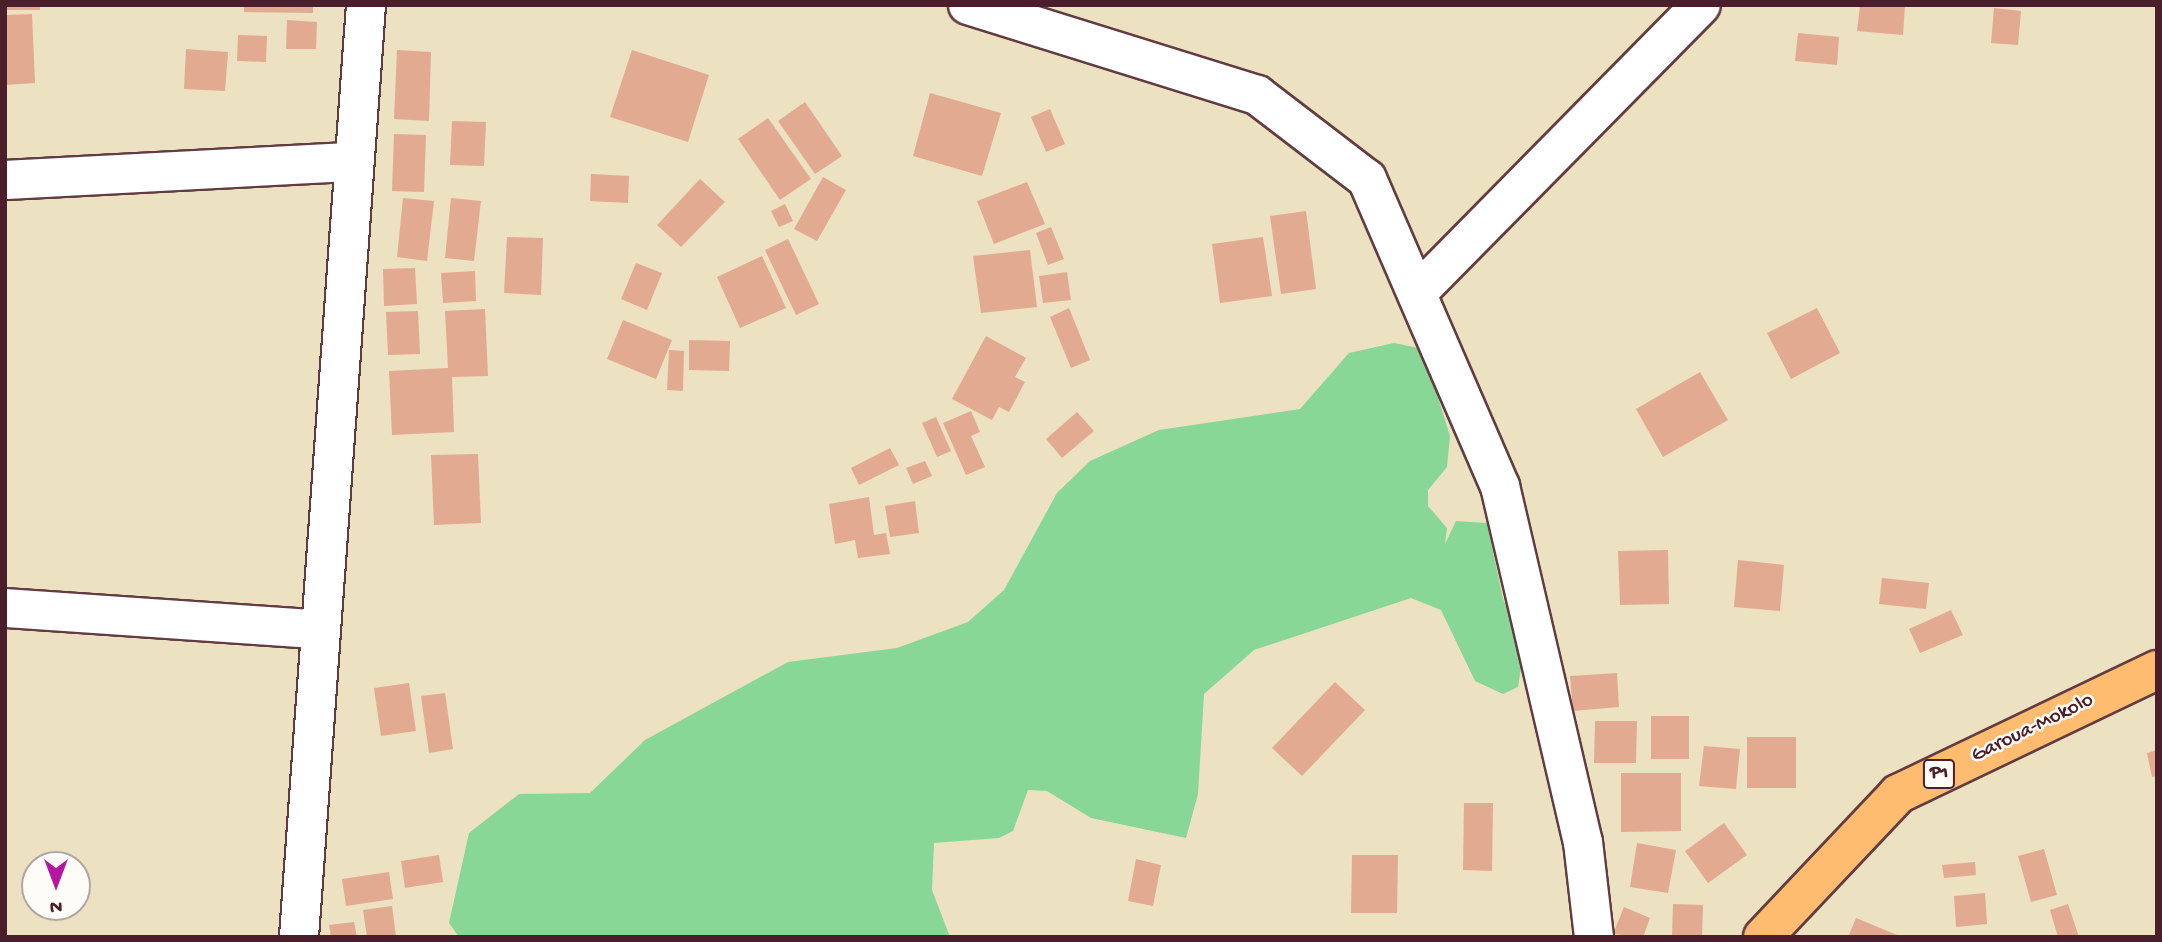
<!DOCTYPE html>
<html>
<head>
<meta charset="utf-8">
<style>
	body { margin:0 }
	#map { position:relative; width:2162px; height:942px; overflow:hidden; background:#ece1c0; font-family:"Gochi Hand",sans-serif }
	div>[style] { position:absolute }
	[style*='--x'] { left:calc(var(--x)*1px); top:calc(var(--y)*1px); width:calc(var(--w)*1px); rotate:calc(var(--a)*1deg) }
	.green>* { inset:0; background:#88d797 }
	.building>* { inset:0; background:#e3aa92 }
	.roads { filter:drop-shadow(2px 0 #623c41) drop-shadow(-2px 0 #623c41) drop-shadow(0 2px #623c41) drop-shadow(0 -2px #623c41) }
	.minor>* { height:38px; margin:-19px; padding:0 19px; transform-origin:19px; border-radius:19px; background:#fff }
	.major>* { height:38px; margin:-19px; padding:0 19px; transform-origin:19px; border-radius:19px; background:#fdbc70 }
	span { translate:-50% -50%; white-space:nowrap; text-align:center; line-height:1.15; -webkit-text-stroke:5px #fdfcf7; paint-order:stroke }
	.shield-label span { padding:2px 5px; background:#fdfcf7; border:2px solid; border-radius:5px; -webkit-text-stroke-width:0 }
	.shield-label { font-size:19px; color:#4a1f2b; font-weight:700 }
	.street-label { font-size:21px; color:#4a1f2b }
	.frame { position:absolute; inset:0; border:7px solid #4a1f2b; pointer-events:none }
	.north { position:absolute; left:21px; top:851px; width:70px; height:70px; box-sizing:border-box; background:#fdfcf7; border:2px solid #b5a4a5; border-radius:50%; rotate:180deg; font-size:19px; font-weight:700; line-height:28px; text-align:center; color:#4a1f2b }
	.north::after { content:''; display:block; margin:auto; width:24px; height:32px; background:#b5179e; clip-path:polygon(50% 0,100% 100%,50% 72%,0 100%) }
</style>
</head>
<body>
<div id="map">
	<div class="green">
		<i style="clip-path:polygon(1394px 343px,1423px 349px,1450px 436px,1447px 467px,1428px 490px,1428px 506px,1447px 528px,1445px 544px,1456px 521px,1487px 523px,1503px 599px,1525px 643px,1518px 687px,1503px 694px,1475px 681px,1441px 610px,1411px 598px,1254px 650px,1204px 694px,1198px 794px,1186px 838px,1091px 818px,1047px 791px,1028px 790px,1013px 831px,999px 838px,934px 843px,932px 890px,950px 937px,459px 937px,449px 923px,469px 833px,519px 794px,590px 793px,645px 740px,788px 662px,897px 648px,968px 622px,1004px 590px,1057px 493px,1090px 461px,1159px 430px,1300px 409px,1349px 353px)"></i>
	</div>
	<div class="building">
		<i style="clip-path:polygon(5px 5px,40px 5px,40px 10px,5px 10px)"></i>
		<i style="clip-path:polygon(244px 5px,313px 5px,313px 13px,244px 12px)"></i>
		<i style="clip-path:polygon(1860px 5px,1905px 5px,1903px 35px,1857px 31px)"></i>
		<i style="clip-path:polygon(1994px 8px,2021px 11px,2018px 45px,1991px 43px)"></i>
		<i style="clip-path:polygon(32px 14px,35px 83px,5px 85px,5px 15px)"></i>
		<i style="clip-path:polygon(287px 20px,317px 22px,316px 49px,286px 49px)"></i>
		<i style="clip-path:polygon(1798px 33px,1839px 37px,1837px 65px,1795px 61px)"></i>
		<i style="clip-path:polygon(238px 35px,267px 36px,266px 62px,237px 61px)"></i>
		<i style="clip-path:polygon(186px 49px,228px 52px,225px 91px,184px 89px)"></i>
		<i style="clip-path:polygon(397px 50px,431px 52px,429px 121px,394px 119px)"></i>
		<i style="clip-path:polygon(632px 50px,709px 75px,688px 142px,610px 117px)"></i>
		<i style="clip-path:polygon(930px 93px,1001px 113px,982px 176px,913px 156px)"></i>
		<i style="clip-path:polygon(805px 102px,842px 156px,815px 174px,778px 121px)"></i>
		<i style="clip-path:polygon(1050px 109px,1065px 144px,1046px 152px,1031px 117px)"></i>
		<i style="clip-path:polygon(768px 118px,811px 179px,780px 200px,738px 139px)"></i>
		<i style="clip-path:polygon(452px 121px,486px 122px,484px 166px,450px 165px)"></i>
		<i style="clip-path:polygon(394px 134px,426px 135px,424px 192px,392px 191px)"></i>
		<i style="clip-path:polygon(591px 174px,629px 176px,628px 203px,590px 201px)"></i>
		<i style="clip-path:polygon(823px 177px,846px 190px,817px 241px,794px 229px)"></i>
		<i style="clip-path:polygon(700px 179px,725px 202px,681px 247px,657px 225px)"></i>
		<i style="clip-path:polygon(1027px 182px,1045px 224px,994px 244px,977px 201px)"></i>
		<i style="clip-path:polygon(403px 198px,434px 201px,427px 261px,397px 257px)"></i>
		<i style="clip-path:polygon(451px 198px,481px 201px,474px 261px,445px 258px)"></i>
		<i style="clip-path:polygon(785px 204px,793px 221px,779px 227px,771px 211px)"></i>
		<i style="clip-path:polygon(1306px 211px,1316px 289px,1281px 294px,1270px 216px)"></i>
		<i style="clip-path:polygon(1051px 227px,1064px 259px,1048px 265px,1036px 233px)"></i>
		<i style="clip-path:polygon(507px 237px,543px 238px,541px 295px,504px 293px)"></i>
		<i style="clip-path:polygon(1263px 237px,1272px 296px,1220px 303px,1212px 244px)"></i>
		<i style="clip-path:polygon(788px 239px,819px 304px,796px 315px,765px 250px)"></i>
		<i style="clip-path:polygon(1030px 250px,1037px 307px,981px 313px,973px 256px)"></i>
		<i style="clip-path:polygon(762px 256px,786px 308px,740px 328px,717px 277px)"></i>
		<i style="clip-path:polygon(636px 263px,662px 273px,647px 310px,621px 299px)"></i>
		<i style="clip-path:polygon(415px 268px,417px 304px,384px 306px,383px 269px)"></i>
		<i style="clip-path:polygon(475px 271px,476px 301px,443px 303px,441px 273px)"></i>
		<i style="clip-path:polygon(1067px 272px,1071px 300px,1043px 303px,1039px 276px)"></i>
		<i style="clip-path:polygon(1069px 308px,1090px 360px,1071px 368px,1050px 317px)"></i>
		<i style="clip-path:polygon(1817px 308px,1840px 353px,1791px 379px,1767px 333px)"></i>
		<i style="clip-path:polygon(485px 309px,488px 376px,452px 377px,454px 432px,392px 435px,389px 371px,448px 368px,445px 311px)"></i>
		<i style="clip-path:polygon(418px 311px,420px 354px,388px 355px,386px 312px)"></i>
		<i style="clip-path:polygon(623px 320px,672px 340px,656px 379px,607px 359px)"></i>
		<i style="clip-path:polygon(986px 336px,1026px 358px,1015px 377px,1025px 382px,1009px 412px,999px 407px,992px 420px,952px 399px)"></i>
		<i style="clip-path:polygon(689px 340px,730px 341px,729px 371px,689px 370px)"></i>
		<i style="clip-path:polygon(669px 350px,684px 351px,683px 391px,667px 390px)"></i>
		<i style="clip-path:polygon(1700px 372px,1728px 420px,1663px 457px,1636px 409px)"></i>
		<i style="clip-path:polygon(971px 411px,980px 432px,971px 436px,985px 467px,966px 475px,943px 423px)"></i>
		<i style="clip-path:polygon(1077px 412px,1094px 431px,1062px 458px,1046px 439px)"></i>
		<i style="clip-path:polygon(936px 417px,951px 451px,937px 457px,922px 423px)"></i>
		<i style="clip-path:polygon(890px 448px,899px 465px,859px 485px,851px 468px)"></i>
		<i style="clip-path:polygon(478px 454px,481px 523px,434px 525px,431px 455px)"></i>
		<i style="clip-path:polygon(925px 461px,932px 476px,913px 484px,906px 468px)"></i>
		<i style="clip-path:polygon(869px 497px,874px 535px,886px 533px,890px 554px,858px 558px,855px 540px,835px 544px,829px 504px)"></i>
		<i style="clip-path:polygon(915px 501px,919px 533px,890px 537px,885px 506px)"></i>
		<i style="clip-path:polygon(1668px 550px,1669px 604px,1620px 605px,1618px 551px)"></i>
		<i style="clip-path:polygon(1738px 560px,1784px 565px,1780px 611px,1734px 607px)"></i>
		<i style="clip-path:polygon(1882px 578px,1929px 583px,1926px 609px,1879px 604px)"></i>
		<i style="clip-path:polygon(1951px 610px,1963px 635px,1920px 653px,1909px 629px)"></i>
		<i style="clip-path:polygon(1617px 673px,1619px 707px,1573px 711px,1570px 676px)"></i>
		<i style="clip-path:polygon(1335px 682px,1365px 710px,1302px 776px,1272px 748px)"></i>
		<i style="clip-path:polygon(409px 683px,416px 731px,381px 736px,374px 688px)"></i>
		<i style="clip-path:polygon(445px 693px,453px 749px,429px 753px,421px 696px)"></i>
		<i style="clip-path:polygon(1651px 716px,1689px 716px,1689px 759px,1651px 759px)"></i>
		<i style="clip-path:polygon(1595px 721px,1637px 721px,1636px 763px,1594px 763px)"></i>
		<i style="clip-path:polygon(1747px 737px,1796px 737px,1796px 788px,1747px 788px)"></i>
		<i style="clip-path:polygon(1704px 746px,1740px 749px,1736px 789px,1699px 786px)"></i>
		<i style="clip-path:polygon(2157px 750px,2157px 776px,2152px 777px,2147px 753px)"></i>
		<i style="clip-path:polygon(1621px 773px,1681px 773px,1681px 831px,1621px 832px)"></i>
		<i style="clip-path:polygon(1464px 803px,1493px 803px,1492px 871px,1463px 870px)"></i>
		<i style="clip-path:polygon(1724px 823px,1747px 855px,1708px 883px,1685px 851px)"></i>
		<i style="clip-path:polygon(1637px 843px,1676px 850px,1668px 893px,1630px 887px)"></i>
		<i style="clip-path:polygon(2044px 849px,2057px 895px,2031px 902px,2018px 856px)"></i>
		<i style="clip-path:polygon(439px 855px,443px 882px,405px 888px,401px 861px)"></i>
		<i style="clip-path:polygon(1352px 855px,1398px 855px,1397px 913px,1351px 913px)"></i>
		<i style="clip-path:polygon(1136px 859px,1161px 865px,1153px 906px,1128px 901px)"></i>
		<i style="clip-path:polygon(1975px 862px,1976px 875px,1944px 878px,1942px 865px)"></i>
		<i style="clip-path:polygon(389px 872px,393px 899px,346px 906px,342px 879px)"></i>
		<i style="clip-path:polygon(1985px 893px,1987px 924px,1956px 927px,1954px 896px)"></i>
		<i style="clip-path:polygon(1673px 904px,1703px 905px,1702px 937px,1672px 937px)"></i>
		<i style="clip-path:polygon(2068px 904px,2079px 937px,2058px 937px,2050px 910px)"></i>
		<i style="clip-path:polygon(392px 906px,396px 937px,367px 937px,363px 910px)"></i>
		<i style="clip-path:polygon(1624px 907px,1650px 918px,1643px 937px,1613px 934px)"></i>
		<i style="clip-path:polygon(1856px 918px,1902px 937px,1848px 937px)"></i>
		<i style="clip-path:polygon(354px 922px,357px 937px,331px 937px,329px 925px)"></i>
	</div>
	<div class="roads">
		<div class="minor">
			<i style="--x:968;--y:5;--w:303;--a:17.3"></i>
			<i style="--x:1257;--y:95;--w:138;--a:37.4"></i>
			<i style="--x:1367;--y:179;--w:335;--a:66.6"></i>
			<i style="--x:1500;--y:486;--w:366;--a:76.9"></i>
			<i style="--x:1583;--y:842;--w:96;--a:83.4"></i>
			<i style="--x:5;--y:180;--w:349;--a:-3"></i>
			<i style="--x:1417;--y:293;--w:404;--a:-45.4"></i>
			<i style="--x:5;--y:608;--w:313;--a:3.9"></i>
			<i style="--x:299;--y:937;--w:934;--a:-85.89"></i>
		</div>
		<div class="major">
			<i style="--x:1763;--y:937;--w:197;--a:-46.6"></i>
			<i style="--x:1898;--y:794;--w:287;--a:-25.6"></i>
		</div>
	</div>
	<div class="shield-label">
		<span style="left:1939px;top:774px">P1</span>
	</div>
	<div class="street-label">
		<span style="left:2033px;top:729px;rotate:-26deg">Garoua-Mokolo</span>
	</div>
	<div class="frame"></div>
	<div class="north">N</div>
</div>
</body>
</html>
